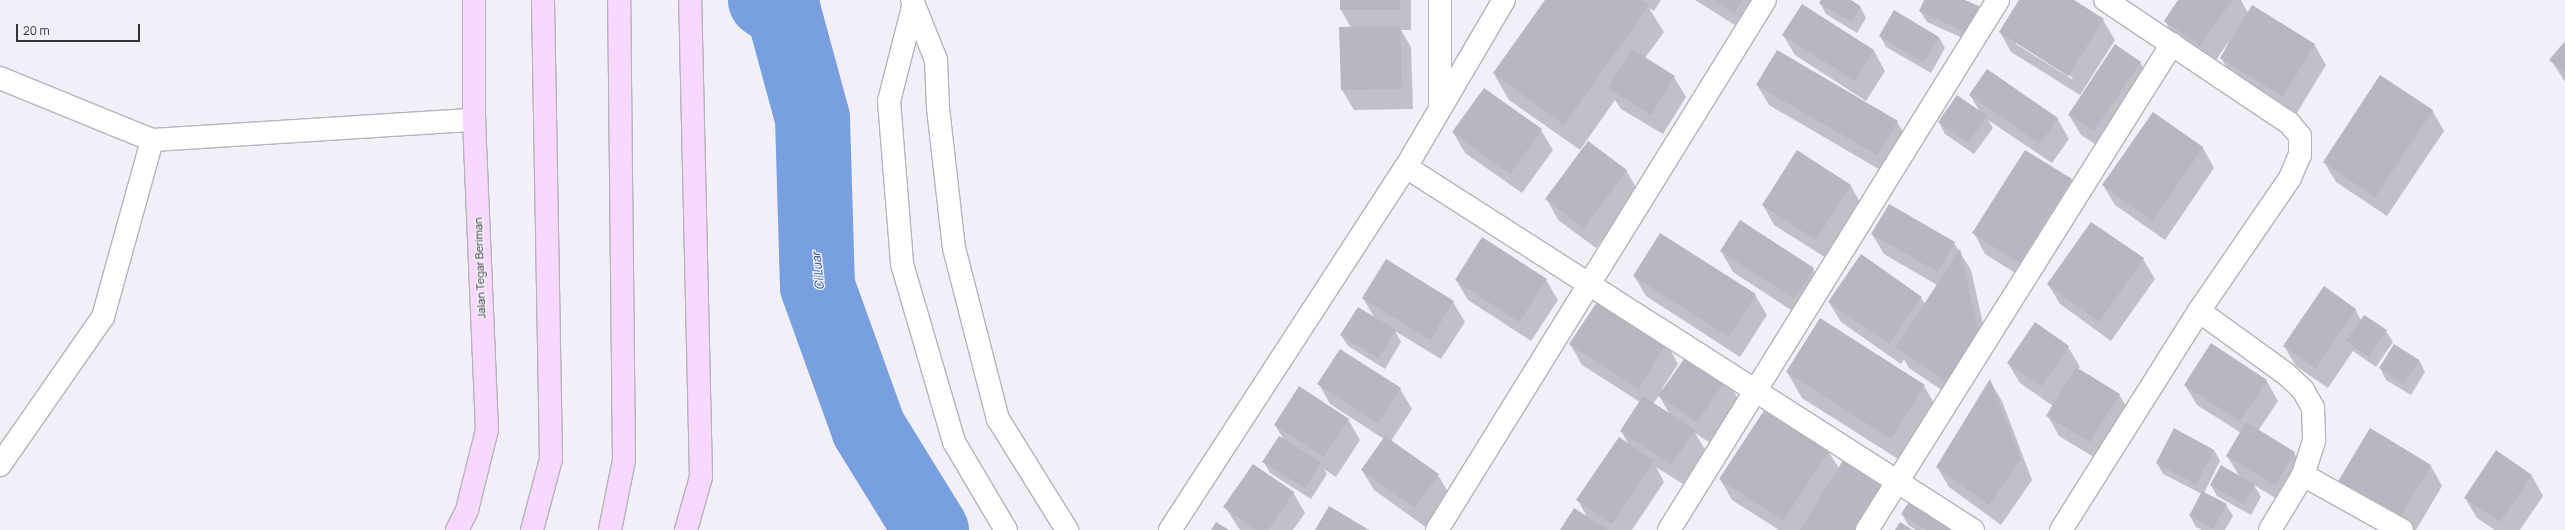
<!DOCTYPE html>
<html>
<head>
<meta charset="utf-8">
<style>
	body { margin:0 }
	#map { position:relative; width:2565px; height:530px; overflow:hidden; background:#f2eff9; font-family:Manrope,sans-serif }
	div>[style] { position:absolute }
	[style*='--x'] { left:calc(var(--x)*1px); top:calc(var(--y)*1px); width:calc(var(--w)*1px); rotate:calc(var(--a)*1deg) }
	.shadow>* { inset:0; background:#0003 }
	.river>* { height:75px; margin:-37.5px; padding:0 37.5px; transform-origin:37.5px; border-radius:37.5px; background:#789fe0 }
	.building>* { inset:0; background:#b6b7c1 }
	.roads { filter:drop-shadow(1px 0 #b6b3bd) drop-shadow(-1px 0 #b6b3bd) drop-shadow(0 1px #b6b3bd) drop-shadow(0 -1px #b6b3bd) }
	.minor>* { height:22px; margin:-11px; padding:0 11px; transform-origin:11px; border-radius:11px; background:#fff }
	.primary>* { height:22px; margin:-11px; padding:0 11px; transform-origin:11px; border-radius:11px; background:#f7d8ff }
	span { translate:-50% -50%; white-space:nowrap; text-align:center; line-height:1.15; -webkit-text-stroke:3px #f2eff9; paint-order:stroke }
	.street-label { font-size:11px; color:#353438 }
	.water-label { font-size:12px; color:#1f4c99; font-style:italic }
	.scale { position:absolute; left:16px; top:24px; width:124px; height:18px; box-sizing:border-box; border:2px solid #353438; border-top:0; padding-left:5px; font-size:12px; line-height:14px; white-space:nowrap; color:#353438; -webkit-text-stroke:3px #f2eff9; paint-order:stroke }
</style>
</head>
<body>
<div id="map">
	<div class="shadow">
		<i style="clip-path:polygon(1341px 0,1411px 0,1411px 30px,1401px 30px,1411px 47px,1413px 109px,1354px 110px,1342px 90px,1340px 28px,1351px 28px,1341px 10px)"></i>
		<i style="clip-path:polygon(1546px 0,1661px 0,1654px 11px,1649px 8px,1664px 32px,1645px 58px,1674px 77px,1686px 97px,1663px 134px,1621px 109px,1615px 100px,1580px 150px,1509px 100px,1494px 74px)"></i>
		<i style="clip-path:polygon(1695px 0,1767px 0,1746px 32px)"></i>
		<i style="clip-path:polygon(1822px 0,1849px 0,1860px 6px,1866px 18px,1857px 33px,1826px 14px,1820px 3px)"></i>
		<i style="clip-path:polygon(1925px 0,1962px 0,1976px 44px,1927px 22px,1920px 11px)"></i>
		<i style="clip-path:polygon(evenodd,2020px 0,2073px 0,2103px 20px,2115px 40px,2080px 95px,2011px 52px,2000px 32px,2020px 0,2016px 41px,2073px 78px,2072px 79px,2016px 44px,2016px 41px)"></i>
		<i style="clip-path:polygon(2179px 0,2241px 0,2248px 13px,2314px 44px,2326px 65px,2295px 116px,2233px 78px,2221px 58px,2229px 41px,2212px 66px,2177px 41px,2165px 21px)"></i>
		<i style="clip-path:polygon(1783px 35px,1874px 51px,1885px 71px,1866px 101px,1795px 55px)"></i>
		<i style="clip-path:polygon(1880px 36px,1939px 37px,1945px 48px,1931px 73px,1886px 47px)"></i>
		<i style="clip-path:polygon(2565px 43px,2565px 82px,2551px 60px)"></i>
		<i style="clip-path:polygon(2140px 62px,2152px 83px,2106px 151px,2081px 135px,2069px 115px)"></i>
		<i style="clip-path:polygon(1757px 85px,1897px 122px,1909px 142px,1889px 175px,1769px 105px)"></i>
		<i style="clip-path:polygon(1970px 95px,2057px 118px,2069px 139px,2052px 163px,1988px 120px,1993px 128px,1974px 154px,1945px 134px,1939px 122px,1980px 112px)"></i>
		<i style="clip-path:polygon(2432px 110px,2444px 131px,2387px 216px,2336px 182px,2324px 162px)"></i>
		<i style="clip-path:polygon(2153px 113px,2203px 148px,2214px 168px,2165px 240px,2115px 205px,2103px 185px)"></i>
		<i style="clip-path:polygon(1541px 130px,1553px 150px,1522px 193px,1465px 153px,1453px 132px)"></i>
		<i style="clip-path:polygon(1797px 151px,1851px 186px,1862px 206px,1828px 259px,1774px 225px,1763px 205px)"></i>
		<i style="clip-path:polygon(1626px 170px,1638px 191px,1596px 248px,1558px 220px,1547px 199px)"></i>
		<i style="clip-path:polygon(2071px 180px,2083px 200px,2031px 283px,1985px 254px,1974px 233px)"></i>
		<i style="clip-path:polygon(1872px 234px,1954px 243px,1971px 270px,1989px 351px,1958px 401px,1909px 368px,1904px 359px,1901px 364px,1841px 322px,1829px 302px,1921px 298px,1925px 304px,1937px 285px,1884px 254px)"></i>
		<i style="clip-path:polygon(1721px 251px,1813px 269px,1825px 289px,1805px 319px,1733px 272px)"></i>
		<i style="clip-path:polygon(2143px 259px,2155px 279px,2111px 341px,2060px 304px,2048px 284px)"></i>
		<i style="clip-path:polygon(1634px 276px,1755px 295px,1767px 315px,1740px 357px,1646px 296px)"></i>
		<i style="clip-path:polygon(1456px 280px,1546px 280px,1558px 300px,1531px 341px,1468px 300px)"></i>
		<i style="clip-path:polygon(1363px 298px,1453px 302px,1465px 322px,1441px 359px,1395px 331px,1401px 342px,1385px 369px,1348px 346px,1341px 335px,1375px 319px)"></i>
		<i style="clip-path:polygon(2355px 309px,2361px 320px,2386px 331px,2393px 342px,2376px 367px,2353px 351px,2328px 388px,2296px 366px,2284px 346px)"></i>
		<i style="clip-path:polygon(1820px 320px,1924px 386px,1939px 412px,1906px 464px,1802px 398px,1787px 372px)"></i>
		<i style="clip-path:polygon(evenodd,1570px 344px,1667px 344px,1678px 364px,1662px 389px,1727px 379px,1738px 399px,1709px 442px,1695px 433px,1706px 451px,1683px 484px,1656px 467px,1664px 482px,1632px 530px,1561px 530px,1588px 519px,1578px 500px,1629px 445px,1621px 431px,1640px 402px,1582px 365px,1570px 344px,1659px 395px,1670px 415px,1653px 404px,1659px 395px)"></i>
		<i style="clip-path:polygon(2394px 345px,2419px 360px,2425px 372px,2411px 395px,2386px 380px,2380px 368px)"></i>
		<i style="clip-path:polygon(2068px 347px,2080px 367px,2078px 369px,2119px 394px,2131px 415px,2102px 462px,2059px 436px,2048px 416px,2053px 406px,2020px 383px,2008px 363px)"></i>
		<i style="clip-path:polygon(2266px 380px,2278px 401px,2258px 431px,2294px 453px,2306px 473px,2287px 505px,2254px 485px,2261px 497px,2251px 515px,2217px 496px,2211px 485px,2240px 477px,2227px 456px,2241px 433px,2197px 405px,2185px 385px)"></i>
		<i style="clip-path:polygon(1990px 381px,2002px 401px,2032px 480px,2001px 525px,1949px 487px,1937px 467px)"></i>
		<i style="clip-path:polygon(1319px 384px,1400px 389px,1412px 409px,1391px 441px,1438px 475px,1450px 495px,1427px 528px,1374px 490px,1362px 470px,1384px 439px,1330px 404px)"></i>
		<i style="clip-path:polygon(1348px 419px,1360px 440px,1336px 477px,1324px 469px,1327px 474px,1311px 499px,1270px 473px,1264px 462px,1284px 440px,1275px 425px)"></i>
		<i style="clip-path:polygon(2370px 430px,2431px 466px,2442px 486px,2416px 530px,2396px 530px)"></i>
		<i style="clip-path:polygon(2214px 450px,2220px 461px,2204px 493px,2226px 505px,2233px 516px,2225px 530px,2202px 530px,2196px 527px,2190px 516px,2202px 494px,2163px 474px,2157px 463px)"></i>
		<i style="clip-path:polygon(1828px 451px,1879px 530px,1779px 530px,1732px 500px,1720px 479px)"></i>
		<i style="clip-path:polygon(2532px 476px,2543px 496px,2520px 530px,2495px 530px,2477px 518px,2465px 498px)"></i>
		<i style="clip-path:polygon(1293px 492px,1305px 513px,1293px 530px,1240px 530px,1225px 507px)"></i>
		<i style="clip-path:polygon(1902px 514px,1968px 530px,1916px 530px,1908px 525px)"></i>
	</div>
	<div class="river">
		<i style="--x:765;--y:0;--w:21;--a:31"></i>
		<i style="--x:783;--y:11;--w:111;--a:74.8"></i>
		<i style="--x:812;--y:118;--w:168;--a:88.3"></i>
		<i style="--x:817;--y:286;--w:151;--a:70.2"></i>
		<i style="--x:868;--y:428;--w:120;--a:58.3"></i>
	</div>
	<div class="building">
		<i style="clip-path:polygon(1340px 0,1400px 0,1400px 10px,1340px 10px)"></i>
		<i style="clip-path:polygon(1545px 0,1642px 0,1649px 5px,1564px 125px,1493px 73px)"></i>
		<i style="clip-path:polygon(1714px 0,1742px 0,1734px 13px)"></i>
		<i style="clip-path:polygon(1821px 0,1851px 0,1860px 6px,1851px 22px,1819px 3px)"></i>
		<i style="clip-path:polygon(1924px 0,1965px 0,1981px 7px,1970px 34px,1919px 11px)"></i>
		<i style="clip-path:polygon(2019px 0,2074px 0,2104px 19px,2068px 76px,1999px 32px)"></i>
		<i style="clip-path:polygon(2178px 0,2232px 0,2200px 46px,2164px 21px)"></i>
		<i style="clip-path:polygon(1802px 4px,1874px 50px,1855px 81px,1782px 35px)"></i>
		<i style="clip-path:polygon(2252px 5px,2315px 44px,2283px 97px,2220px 58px)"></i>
		<i style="clip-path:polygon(1894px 10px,1939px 37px,1924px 63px,1879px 36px)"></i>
		<i style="clip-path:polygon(1400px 26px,1402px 89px,1341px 90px,1339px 27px)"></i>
		<i style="clip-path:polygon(2565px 41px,2565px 73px,2549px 60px)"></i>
		<i style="clip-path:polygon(2115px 44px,2141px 62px,2094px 131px,2068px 115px)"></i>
		<i style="clip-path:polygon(1632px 49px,1675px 76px,1651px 115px,1608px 88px)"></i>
		<i style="clip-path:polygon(1777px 50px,1898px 121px,1877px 155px,1756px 85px)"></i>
		<i style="clip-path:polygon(1987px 69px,2058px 118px,2040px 144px,1969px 95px)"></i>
		<i style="clip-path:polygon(2380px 75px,2433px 110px,2375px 197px,2323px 162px)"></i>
		<i style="clip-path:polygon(1484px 88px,1542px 129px,1510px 174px,1452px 132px)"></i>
		<i style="clip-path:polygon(1957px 95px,1987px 116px,1968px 143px,1938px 122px)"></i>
		<i style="clip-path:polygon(2153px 112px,2203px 147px,2153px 221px,2102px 185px)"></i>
		<i style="clip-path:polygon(1588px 141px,1627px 170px,1584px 228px,1545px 199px)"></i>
		<i style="clip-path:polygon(1797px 150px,1851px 185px,1816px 240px,1762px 205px)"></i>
		<i style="clip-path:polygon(2025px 150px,2072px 179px,2019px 263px,1972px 233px)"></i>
		<i style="clip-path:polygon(1889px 204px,1955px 242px,1938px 272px,1871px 234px)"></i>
		<i style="clip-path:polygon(1740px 220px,1814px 268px,1794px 299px,1720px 251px)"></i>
		<i style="clip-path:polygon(2091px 222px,2144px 258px,2099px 322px,2047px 284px)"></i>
		<i style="clip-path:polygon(1660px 233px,1756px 294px,1729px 337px,1633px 276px)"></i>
		<i style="clip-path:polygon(1482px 237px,1547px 279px,1519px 322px,1455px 280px)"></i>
		<i style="clip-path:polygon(1960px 249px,1978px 330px,1946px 382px,1896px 347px)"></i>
		<i style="clip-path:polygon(1861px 254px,1922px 297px,1889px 344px,1828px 302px)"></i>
		<i style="clip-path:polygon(1386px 259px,1454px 301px,1430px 340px,1362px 298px)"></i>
		<i style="clip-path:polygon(2324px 286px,2356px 309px,2316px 368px,2283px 346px)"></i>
		<i style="clip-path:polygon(1599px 299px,1667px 343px,1638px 389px,1569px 344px)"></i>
		<i style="clip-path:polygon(1358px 307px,1396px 330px,1378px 358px,1340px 335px)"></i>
		<i style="clip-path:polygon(2364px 315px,2387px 330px,2369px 357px,2346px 341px)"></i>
		<i style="clip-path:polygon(1820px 318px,1925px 385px,1891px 439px,1786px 372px)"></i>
		<i style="clip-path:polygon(2035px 322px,2069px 346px,2042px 386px,2007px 363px)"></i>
		<i style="clip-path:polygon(2211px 343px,2267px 380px,2240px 421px,2184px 385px)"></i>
		<i style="clip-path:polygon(2394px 344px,2419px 360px,2404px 384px,2379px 368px)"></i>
		<i style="clip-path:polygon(1340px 349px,1401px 388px,1378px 423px,1317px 384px)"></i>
		<i style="clip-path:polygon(1689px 352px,1727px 378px,1697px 422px,1658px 396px)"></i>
		<i style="clip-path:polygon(2076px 367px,2120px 394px,2090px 442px,2046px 416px)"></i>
		<i style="clip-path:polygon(1990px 379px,2021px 459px,1989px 505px,1936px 467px)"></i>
		<i style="clip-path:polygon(1299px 386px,1349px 419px,1324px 457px,1274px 425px)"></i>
		<i style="clip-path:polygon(1643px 396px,1695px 430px,1671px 465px,1620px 431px)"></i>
		<i style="clip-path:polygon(1765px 409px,1829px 451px,1783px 521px,1719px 479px)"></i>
		<i style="clip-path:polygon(2246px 422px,2295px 452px,2275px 485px,2226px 456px)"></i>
		<i style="clip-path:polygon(2174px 428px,2214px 450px,2196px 484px,2156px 463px)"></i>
		<i style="clip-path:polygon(2370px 428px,2431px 465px,2399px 519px,2337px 483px)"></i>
		<i style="clip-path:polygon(1279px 436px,1321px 462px,1305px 488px,1262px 462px)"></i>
		<i style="clip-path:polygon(1385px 436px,1439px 474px,1415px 508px,1361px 470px)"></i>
		<i style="clip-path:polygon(1619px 437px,1654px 461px,1612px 524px,1576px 500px)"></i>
		<i style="clip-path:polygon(2496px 450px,2532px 475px,2500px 522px,2464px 498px)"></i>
		<i style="clip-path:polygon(1844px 459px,1884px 485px,1854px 530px,1800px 530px)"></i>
		<i style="clip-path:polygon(1253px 464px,1294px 492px,1268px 530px,1256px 530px,1223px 507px)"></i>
		<i style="clip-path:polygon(2221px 465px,2255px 485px,2244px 504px,2210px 485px)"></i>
		<i style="clip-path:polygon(2202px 491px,2227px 504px,2213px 529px,2189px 516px)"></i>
		<i style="clip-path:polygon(1914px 494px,1970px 530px,1926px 530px,1901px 514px)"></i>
		<i style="clip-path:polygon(1329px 506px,1369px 530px,1315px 530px)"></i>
		<i style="clip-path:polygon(1574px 508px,1608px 530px,1560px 530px)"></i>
		<i style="clip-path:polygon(1216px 522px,1229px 530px,1211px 530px)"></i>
		<i style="clip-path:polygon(1900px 522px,1913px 530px,1895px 530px)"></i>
	</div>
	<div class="roads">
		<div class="minor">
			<i style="--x:912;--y:0;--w:65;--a:68.2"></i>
			<i style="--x:936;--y:60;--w:48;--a:87.6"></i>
			<i style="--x:938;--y:108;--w:141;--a:83.5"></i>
			<i style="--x:954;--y:248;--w:177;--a:75.6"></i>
			<i style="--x:998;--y:419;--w:131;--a:58.1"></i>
			<i style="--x:1440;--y:0;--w:107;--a:90"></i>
			<i style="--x:913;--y:7;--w:97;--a:104.3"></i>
			<i style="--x:889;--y:101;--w:164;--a:85.4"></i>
			<i style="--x:902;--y:264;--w:185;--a:73.7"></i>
			<i style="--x:954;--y:442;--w:102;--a:59.4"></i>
			<i style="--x:0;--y:78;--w:164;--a:22.2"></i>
			<i style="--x:1406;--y:167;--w:673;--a:32.63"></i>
			<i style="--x:2199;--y:311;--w:107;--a:35.9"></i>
			<i style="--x:2286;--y:374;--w:23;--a:43"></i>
			<i style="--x:2303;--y:390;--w:21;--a:61"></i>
			<i style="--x:2313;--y:408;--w:33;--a:88"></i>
			<i style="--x:2314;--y:441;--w:36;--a:108"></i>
			<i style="--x:2303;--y:475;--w:64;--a:121"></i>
			<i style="--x:0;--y:465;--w:180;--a:-55.2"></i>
			<i style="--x:103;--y:317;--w:184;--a:-74.5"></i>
			<i style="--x:152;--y:140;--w:323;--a:-3.6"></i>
			<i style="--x:2303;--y:475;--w:113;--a:29.1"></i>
			<i style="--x:1170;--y:530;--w:433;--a:-57"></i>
			<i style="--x:1406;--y:167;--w:194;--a:-59.6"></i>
			<i style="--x:1437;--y:530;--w:623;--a:-58.25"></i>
			<i style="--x:1669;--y:530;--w:624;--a:-58.17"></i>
			<i style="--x:1867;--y:530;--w:574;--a:-57.89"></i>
			<i style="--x:2061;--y:530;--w:259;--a:-57.8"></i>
			<i style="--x:2199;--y:311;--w:161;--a:-55.6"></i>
			<i style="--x:2290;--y:178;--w:25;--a:-67"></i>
			<i style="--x:2300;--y:155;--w:19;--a:-90"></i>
			<i style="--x:2300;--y:136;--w:17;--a:-130"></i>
			<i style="--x:2289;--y:123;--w:221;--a:-146.2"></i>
		</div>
		<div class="primary">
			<i style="--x:457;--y:530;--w:22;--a:-63"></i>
			<i style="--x:467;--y:510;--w:82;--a:-76"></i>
			<i style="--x:487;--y:430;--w:310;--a:-92.4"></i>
			<i style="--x:474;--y:120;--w:120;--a:-90"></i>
			<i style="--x:532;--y:530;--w:73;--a:-75"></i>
			<i style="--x:551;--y:459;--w:459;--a:-91"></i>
			<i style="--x:610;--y:530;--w:71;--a:-78.7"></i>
			<i style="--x:624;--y:460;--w:460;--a:-90.6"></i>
			<i style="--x:686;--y:530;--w:55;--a:-74.2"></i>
			<i style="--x:701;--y:477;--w:477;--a:-91.3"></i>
		</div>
	</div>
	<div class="street-label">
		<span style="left:480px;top:268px;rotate:-92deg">Jalan Tegar Beriman</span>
	</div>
	<div class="water-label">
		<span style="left:818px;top:271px;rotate:-96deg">Ci Luar</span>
	</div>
	<div class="scale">20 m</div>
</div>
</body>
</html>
